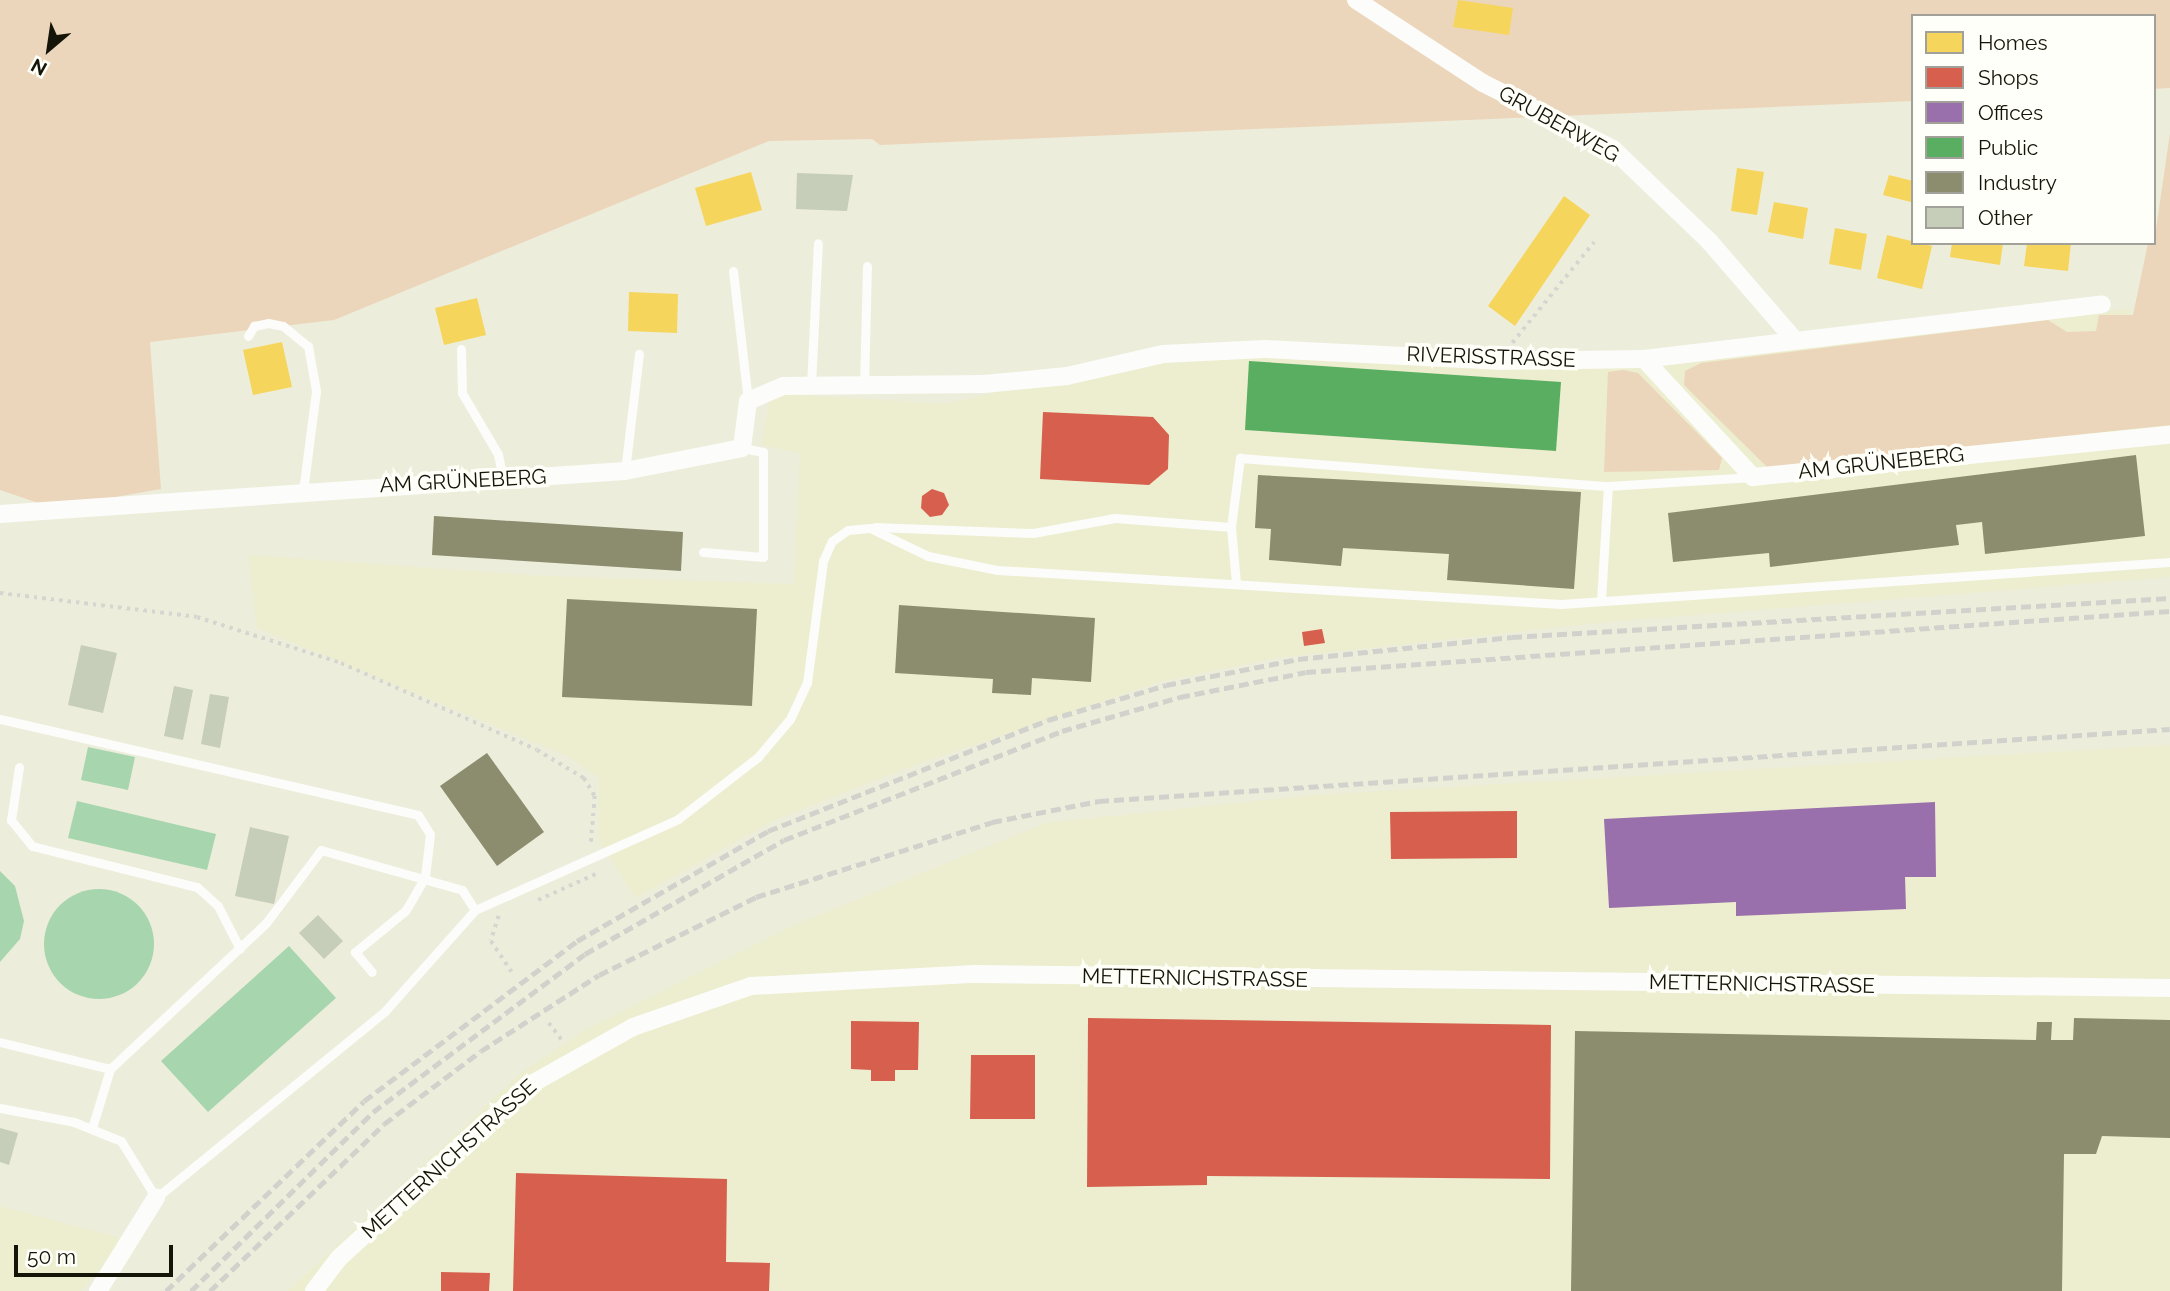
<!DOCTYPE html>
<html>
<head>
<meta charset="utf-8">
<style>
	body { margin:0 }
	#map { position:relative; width:2170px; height:1291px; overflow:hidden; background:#ededdb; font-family:Raleway,sans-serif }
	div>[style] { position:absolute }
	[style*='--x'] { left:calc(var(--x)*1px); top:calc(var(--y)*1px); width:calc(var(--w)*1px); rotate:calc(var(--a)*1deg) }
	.built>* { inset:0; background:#ededcf }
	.green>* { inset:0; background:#ecd6bb }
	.water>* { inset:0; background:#a7d6ae }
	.round { border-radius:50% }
	.homes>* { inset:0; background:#f6d55c }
	.shops>* { inset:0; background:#d6604d }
	.offices>* { inset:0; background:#9970ab }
	.public>* { inset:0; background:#5aae61 }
	.industry>* { inset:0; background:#8c8c6e }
	.building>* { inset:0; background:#c6cdb8 }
	.path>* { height:3.5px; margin-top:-1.75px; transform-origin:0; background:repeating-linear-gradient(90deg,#d6d6d0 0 3.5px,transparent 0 8.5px) }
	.lane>* { height:9px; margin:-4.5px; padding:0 4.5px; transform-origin:4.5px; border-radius:4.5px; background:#fcfcfa }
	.street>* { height:18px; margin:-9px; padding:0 9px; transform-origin:9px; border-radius:9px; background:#fcfcfa }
	.rail>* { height:5px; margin-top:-2.5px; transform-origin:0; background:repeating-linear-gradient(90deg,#d2d2cd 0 10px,transparent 0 15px) }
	span { translate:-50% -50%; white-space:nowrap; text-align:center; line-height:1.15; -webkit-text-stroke:7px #fffff9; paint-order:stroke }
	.street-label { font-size:21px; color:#141409 }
	.legend { position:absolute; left:1911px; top:14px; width:245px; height:231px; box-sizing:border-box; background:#fffff9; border:2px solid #a1a199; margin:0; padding:9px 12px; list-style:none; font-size:21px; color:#141409 }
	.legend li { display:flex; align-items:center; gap:14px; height:35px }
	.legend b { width:35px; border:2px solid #a1a199 }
	.north { position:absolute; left:14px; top:14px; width:70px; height:70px; -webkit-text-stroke:5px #fffff9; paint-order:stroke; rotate:209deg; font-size:19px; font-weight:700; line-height:28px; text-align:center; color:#141409 }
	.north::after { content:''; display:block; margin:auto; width:24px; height:32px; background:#141409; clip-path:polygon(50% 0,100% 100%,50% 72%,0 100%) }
	.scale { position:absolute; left:14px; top:1245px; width:159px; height:32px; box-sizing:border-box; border:4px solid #141409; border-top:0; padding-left:9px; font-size:21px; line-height:24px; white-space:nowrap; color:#141409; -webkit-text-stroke:5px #fffff9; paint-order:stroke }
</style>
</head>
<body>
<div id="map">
	<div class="built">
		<i style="clip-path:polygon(2130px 309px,2130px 331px,2170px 336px,2170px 577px,1608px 622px,1276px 658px,1159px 682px,915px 765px,775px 820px,635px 898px,598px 838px,599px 778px,567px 756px,257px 628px,248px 555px,544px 576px,794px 584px,800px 453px,761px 445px,771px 393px,944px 404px,1134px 362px,1273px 354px,1655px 361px)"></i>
		<i style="clip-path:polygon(2170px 745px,2170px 1291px,288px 1291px,522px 1072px,587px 1029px,794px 925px,1046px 823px,1313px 795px)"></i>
		<i style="clip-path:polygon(0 1206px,124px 1239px,81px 1291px,0 1291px)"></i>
	</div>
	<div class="green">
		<i style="clip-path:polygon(0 0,2170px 0,2170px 88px,2154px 89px,2154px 16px,1913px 16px,1913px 101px,880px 145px,872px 139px,769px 141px,334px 320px,150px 342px,161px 489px,53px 508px,0 490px)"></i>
		<i style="clip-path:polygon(2170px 133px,2170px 425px,1767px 467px,1684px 385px,1685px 371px,1701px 363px,2048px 320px,2067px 332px,2096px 331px,2099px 315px,2133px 315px,2148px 243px,2154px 243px)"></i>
		<i style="clip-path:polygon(1623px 370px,1638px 373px,1722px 458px,1719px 470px,1604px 472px,1608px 372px)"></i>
	</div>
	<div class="water">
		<i style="clip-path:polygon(88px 747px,135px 757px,128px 790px,81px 780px)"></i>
		<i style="clip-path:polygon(77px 801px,216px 834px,207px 870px,68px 838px)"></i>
		<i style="clip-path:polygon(0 871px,15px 886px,24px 921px,20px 939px,0 962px)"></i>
		<i class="round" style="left:44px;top:889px;width:110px;height:110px"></i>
		<i style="clip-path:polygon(289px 946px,336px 998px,208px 1112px,161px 1061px)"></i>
	</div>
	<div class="homes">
		<i style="clip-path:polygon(1458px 0,1513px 8px,1509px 35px,1453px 27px)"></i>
		<i style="clip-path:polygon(1737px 168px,1764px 172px,1757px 215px,1731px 211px)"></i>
		<i style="clip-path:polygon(751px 172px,762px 210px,706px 226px,695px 188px)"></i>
		<i style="clip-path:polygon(1889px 175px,1913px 181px,1911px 202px,1883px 195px)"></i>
		<i style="clip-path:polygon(1564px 196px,1590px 215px,1515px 326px,1488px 306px)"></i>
		<i style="clip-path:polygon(1774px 202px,1808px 208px,1803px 239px,1768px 232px)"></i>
		<i style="clip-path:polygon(1835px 228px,1867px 234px,1861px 270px,1829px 264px)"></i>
		<i style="clip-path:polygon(1887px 235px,1932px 246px,1922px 289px,1877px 278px)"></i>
		<i style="clip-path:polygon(1952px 243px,2003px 243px,2000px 265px,1950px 257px)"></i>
		<i style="clip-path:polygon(2027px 243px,2071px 243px,2068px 271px,2024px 266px)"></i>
		<i style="clip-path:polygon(629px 292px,678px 294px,677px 333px,628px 331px)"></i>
		<i style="clip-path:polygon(477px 298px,486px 335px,444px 345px,435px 308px)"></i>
		<i style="clip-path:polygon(282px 342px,292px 387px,253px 395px,243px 350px)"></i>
	</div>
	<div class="shops">
		<i style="clip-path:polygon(1043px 412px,1153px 417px,1169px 435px,1168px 469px,1149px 485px,1040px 479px)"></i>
		<i style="clip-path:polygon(932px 489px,944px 493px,949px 505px,942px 515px,930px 517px,921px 508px,922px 496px)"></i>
		<i style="clip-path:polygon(1322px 629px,1325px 643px,1304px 646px,1302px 632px)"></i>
		<i style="clip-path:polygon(1517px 811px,1517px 858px,1391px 859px,1390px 812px)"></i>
		<i style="clip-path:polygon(1088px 1018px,1551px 1025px,1550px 1179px,1207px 1176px,1207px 1185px,1087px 1187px)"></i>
		<i style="clip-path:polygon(851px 1021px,919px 1022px,918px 1070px,895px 1070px,895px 1081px,871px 1081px,871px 1070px,851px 1069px)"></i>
		<i style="clip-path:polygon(971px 1055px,1035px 1055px,1035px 1119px,970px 1119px)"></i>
		<i style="clip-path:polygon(516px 1173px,727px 1179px,726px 1262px,770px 1263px,769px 1291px,513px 1291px)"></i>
		<i style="clip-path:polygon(441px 1272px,490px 1273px,489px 1291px,441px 1291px)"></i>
	</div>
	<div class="offices">
		<i style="clip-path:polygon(1935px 802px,1936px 877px,1905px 877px,1906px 909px,1736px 916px,1736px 902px,1609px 908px,1604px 819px)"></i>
	</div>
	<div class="public">
		<i style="clip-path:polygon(1249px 361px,1561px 382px,1556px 451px,1245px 430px)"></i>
	</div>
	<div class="industry">
		<i style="clip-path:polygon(2136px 455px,2145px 536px,1985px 554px,1982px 522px,1956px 525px,1959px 545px,1770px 567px,1769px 553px,1673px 562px,1668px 513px)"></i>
		<i style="clip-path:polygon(1258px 475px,1581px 492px,1574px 589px,1447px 580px,1449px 554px,1343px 548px,1341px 566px,1269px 560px,1271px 529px,1255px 528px)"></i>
		<i style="clip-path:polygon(434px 516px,683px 532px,681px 571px,432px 555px)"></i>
		<i style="clip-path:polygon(567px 599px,757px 609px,752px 706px,562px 697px)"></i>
		<i style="clip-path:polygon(899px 605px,1095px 618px,1091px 682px,1032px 678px,1031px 695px,992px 693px,993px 679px,895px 673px)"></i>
		<i style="clip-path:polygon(487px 753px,544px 832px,497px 866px,440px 786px)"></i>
		<i style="clip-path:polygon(2074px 1018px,2170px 1020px,2170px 1138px,2102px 1136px,2096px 1154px,2064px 1154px,2062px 1291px,1571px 1291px,1575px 1031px,2036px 1040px,2037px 1022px,2052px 1022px,2051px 1040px,2073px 1040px)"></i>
	</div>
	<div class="building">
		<i style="clip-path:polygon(797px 173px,853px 175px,847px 211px,796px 209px)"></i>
		<i style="clip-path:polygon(81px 645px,117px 653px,103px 713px,68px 705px)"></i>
		<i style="clip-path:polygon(174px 686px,193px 690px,183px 740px,164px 736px)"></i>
		<i style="clip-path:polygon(210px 694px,229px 697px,220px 748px,201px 744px)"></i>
		<i style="clip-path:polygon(250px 827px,289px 836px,274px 904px,235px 896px)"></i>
		<i style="clip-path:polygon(318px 915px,343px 941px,324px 959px,299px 933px)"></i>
		<i style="clip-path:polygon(0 1128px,18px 1133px,9px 1165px,0 1162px)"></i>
	</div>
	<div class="path">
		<i style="--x:1512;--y:343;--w:130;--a:-50.9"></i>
		<i style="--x:0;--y:593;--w:198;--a:6.9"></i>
		<i style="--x:197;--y:617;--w:151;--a:17.7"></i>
		<i style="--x:341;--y:663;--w:214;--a:23.9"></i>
		<i style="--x:537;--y:750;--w:55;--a:30.8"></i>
		<i style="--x:584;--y:778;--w:21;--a:59"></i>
		<i style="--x:595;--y:796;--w:48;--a:94.8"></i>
		<i style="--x:538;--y:900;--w:66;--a:-24.2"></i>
		<i style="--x:499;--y:916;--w:26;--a:108"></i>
		<i style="--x:491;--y:941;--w:37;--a:56"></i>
		<i style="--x:549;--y:1023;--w:25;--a:53"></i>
	</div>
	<div class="lane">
		<i style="--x:733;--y:271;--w:131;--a:83.4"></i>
		<i style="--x:248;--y:336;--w:12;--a:-59"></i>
		<i style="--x:254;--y:326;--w:14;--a:-12"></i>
		<i style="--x:268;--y:323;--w:15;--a:11"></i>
		<i style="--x:283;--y:326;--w:32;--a:39"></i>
		<i style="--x:308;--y:346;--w:46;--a:79.9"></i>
		<i style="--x:316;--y:391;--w:101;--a:97.4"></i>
		<i style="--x:461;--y:349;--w:44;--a:88.7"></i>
		<i style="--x:462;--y:393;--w:71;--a:59.5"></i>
		<i style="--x:498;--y:454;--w:25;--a:79"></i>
		<i style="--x:811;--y:385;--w:142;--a:-87.2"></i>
		<i style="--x:864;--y:388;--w:122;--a:-88.6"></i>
		<i style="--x:625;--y:471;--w:118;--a:-83.2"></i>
		<i style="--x:1608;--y:486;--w:145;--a:-3.6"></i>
		<i style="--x:875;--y:527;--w:158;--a:2.2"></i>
		<i style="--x:1033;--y:533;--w:83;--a:-10.4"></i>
		<i style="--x:1115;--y:518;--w:116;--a:4.4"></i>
		<i style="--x:703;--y:552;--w:60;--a:4.8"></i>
		<i style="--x:763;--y:557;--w:105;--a:-90"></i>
		<i style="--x:763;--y:452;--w:21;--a:-169"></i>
		<i style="--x:1236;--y:583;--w:56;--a:-95.1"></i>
		<i style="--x:1231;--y:527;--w:70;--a:-82.6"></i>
		<i style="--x:1240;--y:458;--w:369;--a:4.4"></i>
		<i style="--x:1608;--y:486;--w:115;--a:93.5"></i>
		<i style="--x:0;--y:719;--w:429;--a:12.9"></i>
		<i style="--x:418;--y:815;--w:22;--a:58"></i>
		<i style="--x:430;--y:834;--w:43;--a:96.6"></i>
		<i style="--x:425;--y:877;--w:39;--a:120"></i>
		<i style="--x:405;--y:911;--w:65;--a:140.6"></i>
		<i style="--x:355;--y:952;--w:26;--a:50"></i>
		<i style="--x:19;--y:767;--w:54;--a:98.6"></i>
		<i style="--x:11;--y:820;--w:33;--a:51"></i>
		<i style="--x:32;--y:846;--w:170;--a:14"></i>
		<i style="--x:197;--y:887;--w:28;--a:42"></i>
		<i style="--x:218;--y:906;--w:48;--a:62.9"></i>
		<i style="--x:0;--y:1042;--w:113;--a:13.8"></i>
		<i style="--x:110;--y:1069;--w:214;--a:-43.1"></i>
		<i style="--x:266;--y:923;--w:91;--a:-53"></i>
		<i style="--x:321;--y:850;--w:147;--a:15.8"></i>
		<i style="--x:462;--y:890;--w:24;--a:57"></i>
		<i style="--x:0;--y:1108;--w:75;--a:10.7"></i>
		<i style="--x:74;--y:1122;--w:51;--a:22"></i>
		<i style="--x:121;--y:1141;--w:67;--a:58.4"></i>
		<i style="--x:156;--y:1198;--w:296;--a:-39.2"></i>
		<i style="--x:385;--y:1011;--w:135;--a:-48.3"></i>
		<i style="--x:475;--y:910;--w:222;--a:-24.1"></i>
		<i style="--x:678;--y:819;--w:101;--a:-37.8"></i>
		<i style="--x:758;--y:757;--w:50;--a:-49.9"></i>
		<i style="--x:790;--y:719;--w:40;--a:-65"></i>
		<i style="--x:807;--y:683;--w:123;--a:-82.5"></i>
		<i style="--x:823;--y:561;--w:22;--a:-66"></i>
		<i style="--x:832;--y:541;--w:19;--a:-35"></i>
		<i style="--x:848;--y:530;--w:22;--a:-5"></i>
		<i style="--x:870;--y:528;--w:64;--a:25.8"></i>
		<i style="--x:928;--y:556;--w:70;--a:11.5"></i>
		<i style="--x:997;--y:570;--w:565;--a:3.45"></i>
		<i style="--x:1561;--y:604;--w:610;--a:-3.95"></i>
		<i style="--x:92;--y:1128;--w:62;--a:-73"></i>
	</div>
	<div class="street">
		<i style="--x:1356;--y:0;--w:152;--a:33.2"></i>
		<i style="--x:1483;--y:83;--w:146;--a:26.9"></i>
		<i style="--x:1613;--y:149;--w:133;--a:43.8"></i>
		<i style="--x:1709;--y:241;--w:130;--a:49.1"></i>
		<i style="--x:1644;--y:359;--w:161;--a:47.3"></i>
		<i style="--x:1753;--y:477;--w:419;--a:-5.8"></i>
		<i style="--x:0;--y:514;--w:626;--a:-3.94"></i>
		<i style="--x:625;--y:471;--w:119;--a:-11.1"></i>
		<i style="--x:742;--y:448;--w:47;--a:-82.7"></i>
		<i style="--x:748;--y:401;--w:39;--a:-23"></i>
		<i style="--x:784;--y:386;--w:200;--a:-0.6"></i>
		<i style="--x:984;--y:384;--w:83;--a:-5.5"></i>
		<i style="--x:1067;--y:376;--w:98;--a:-12.9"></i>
		<i style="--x:1163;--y:354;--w:102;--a:-2.8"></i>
		<i style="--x:1265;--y:349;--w:233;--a:2.9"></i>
		<i style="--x:1498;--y:361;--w:146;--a:-0.8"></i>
		<i style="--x:1644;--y:359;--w:461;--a:-6.8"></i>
		<i style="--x:98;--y:1291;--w:110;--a:-58.1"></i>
		<i style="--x:314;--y:1291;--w:41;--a:-52.9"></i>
		<i style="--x:339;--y:1258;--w:256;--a:-42.3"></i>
		<i style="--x:528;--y:1086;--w:120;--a:-29.3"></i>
		<i style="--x:633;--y:1027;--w:125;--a:-19.2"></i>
		<i style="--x:751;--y:986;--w:224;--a:-3.1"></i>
		<i style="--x:975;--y:974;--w:1195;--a:0.67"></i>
	</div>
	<div class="rail">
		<i style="--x:166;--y:1291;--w:274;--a:-43.8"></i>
		<i style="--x:364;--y:1101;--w:266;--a:-36.9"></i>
		<i style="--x:577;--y:941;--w:220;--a:-29.9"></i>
		<i style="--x:768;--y:831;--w:301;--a:-21.6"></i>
		<i style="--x:1048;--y:720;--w:123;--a:-16.5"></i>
		<i style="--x:1166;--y:685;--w:135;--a:-11.1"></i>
		<i style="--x:1298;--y:659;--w:215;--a:-5.9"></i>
		<i style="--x:1512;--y:637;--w:659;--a:-3.39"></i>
		<i style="--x:191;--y:1291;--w:255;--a:-44.5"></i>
		<i style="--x:373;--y:1112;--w:264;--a:-36.7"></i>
		<i style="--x:585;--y:954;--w:229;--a:-29.8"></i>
		<i style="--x:784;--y:840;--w:299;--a:-21.4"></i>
		<i style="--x:1062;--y:731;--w:123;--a:-16.1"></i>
		<i style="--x:1180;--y:697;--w:128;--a:-11.2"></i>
		<i style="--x:1306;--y:672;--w:866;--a:-4.04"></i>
		<i style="--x:210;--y:1291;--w:241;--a:-43.8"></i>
		<i style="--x:384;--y:1124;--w:121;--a:-37"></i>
		<i style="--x:481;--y:1051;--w:140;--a:-32.8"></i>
		<i style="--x:599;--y:975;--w:175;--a:-26.4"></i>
		<i style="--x:756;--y:897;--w:248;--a:-17.6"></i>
		<i style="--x:992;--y:822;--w:109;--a:-11.1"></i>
		<i style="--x:1099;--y:801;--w:1073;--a:-3.85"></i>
	</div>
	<div class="street-label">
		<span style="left:1559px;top:124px;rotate:29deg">GRUBERWEG</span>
		<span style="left:1491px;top:357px;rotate:2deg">RIVERISSTRASSE</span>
		<span style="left:1881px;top:463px;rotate:-6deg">AM GRÜNEBERG</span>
		<span style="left:463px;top:481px;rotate:-3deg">AM GRÜNEBERG</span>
		<span style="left:1195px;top:978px;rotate:1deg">METTERNICHSTRASSE</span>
		<span style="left:1762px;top:984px;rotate:1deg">METTERNICHSTRASSE</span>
		<span style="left:449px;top:1159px;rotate:-42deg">METTERNICHSTRASSE</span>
	</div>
	<ul class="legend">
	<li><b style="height:19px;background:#f6d55c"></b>Homes</li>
	<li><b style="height:19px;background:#d6604d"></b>Shops</li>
	<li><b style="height:19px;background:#9970ab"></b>Offices</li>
	<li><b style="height:19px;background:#5aae61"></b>Public</li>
	<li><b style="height:19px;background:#8c8c6e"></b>Industry</li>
	<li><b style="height:19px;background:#c6cdb8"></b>Other</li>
	</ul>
	<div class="north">N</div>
	<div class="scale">50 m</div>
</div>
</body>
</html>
